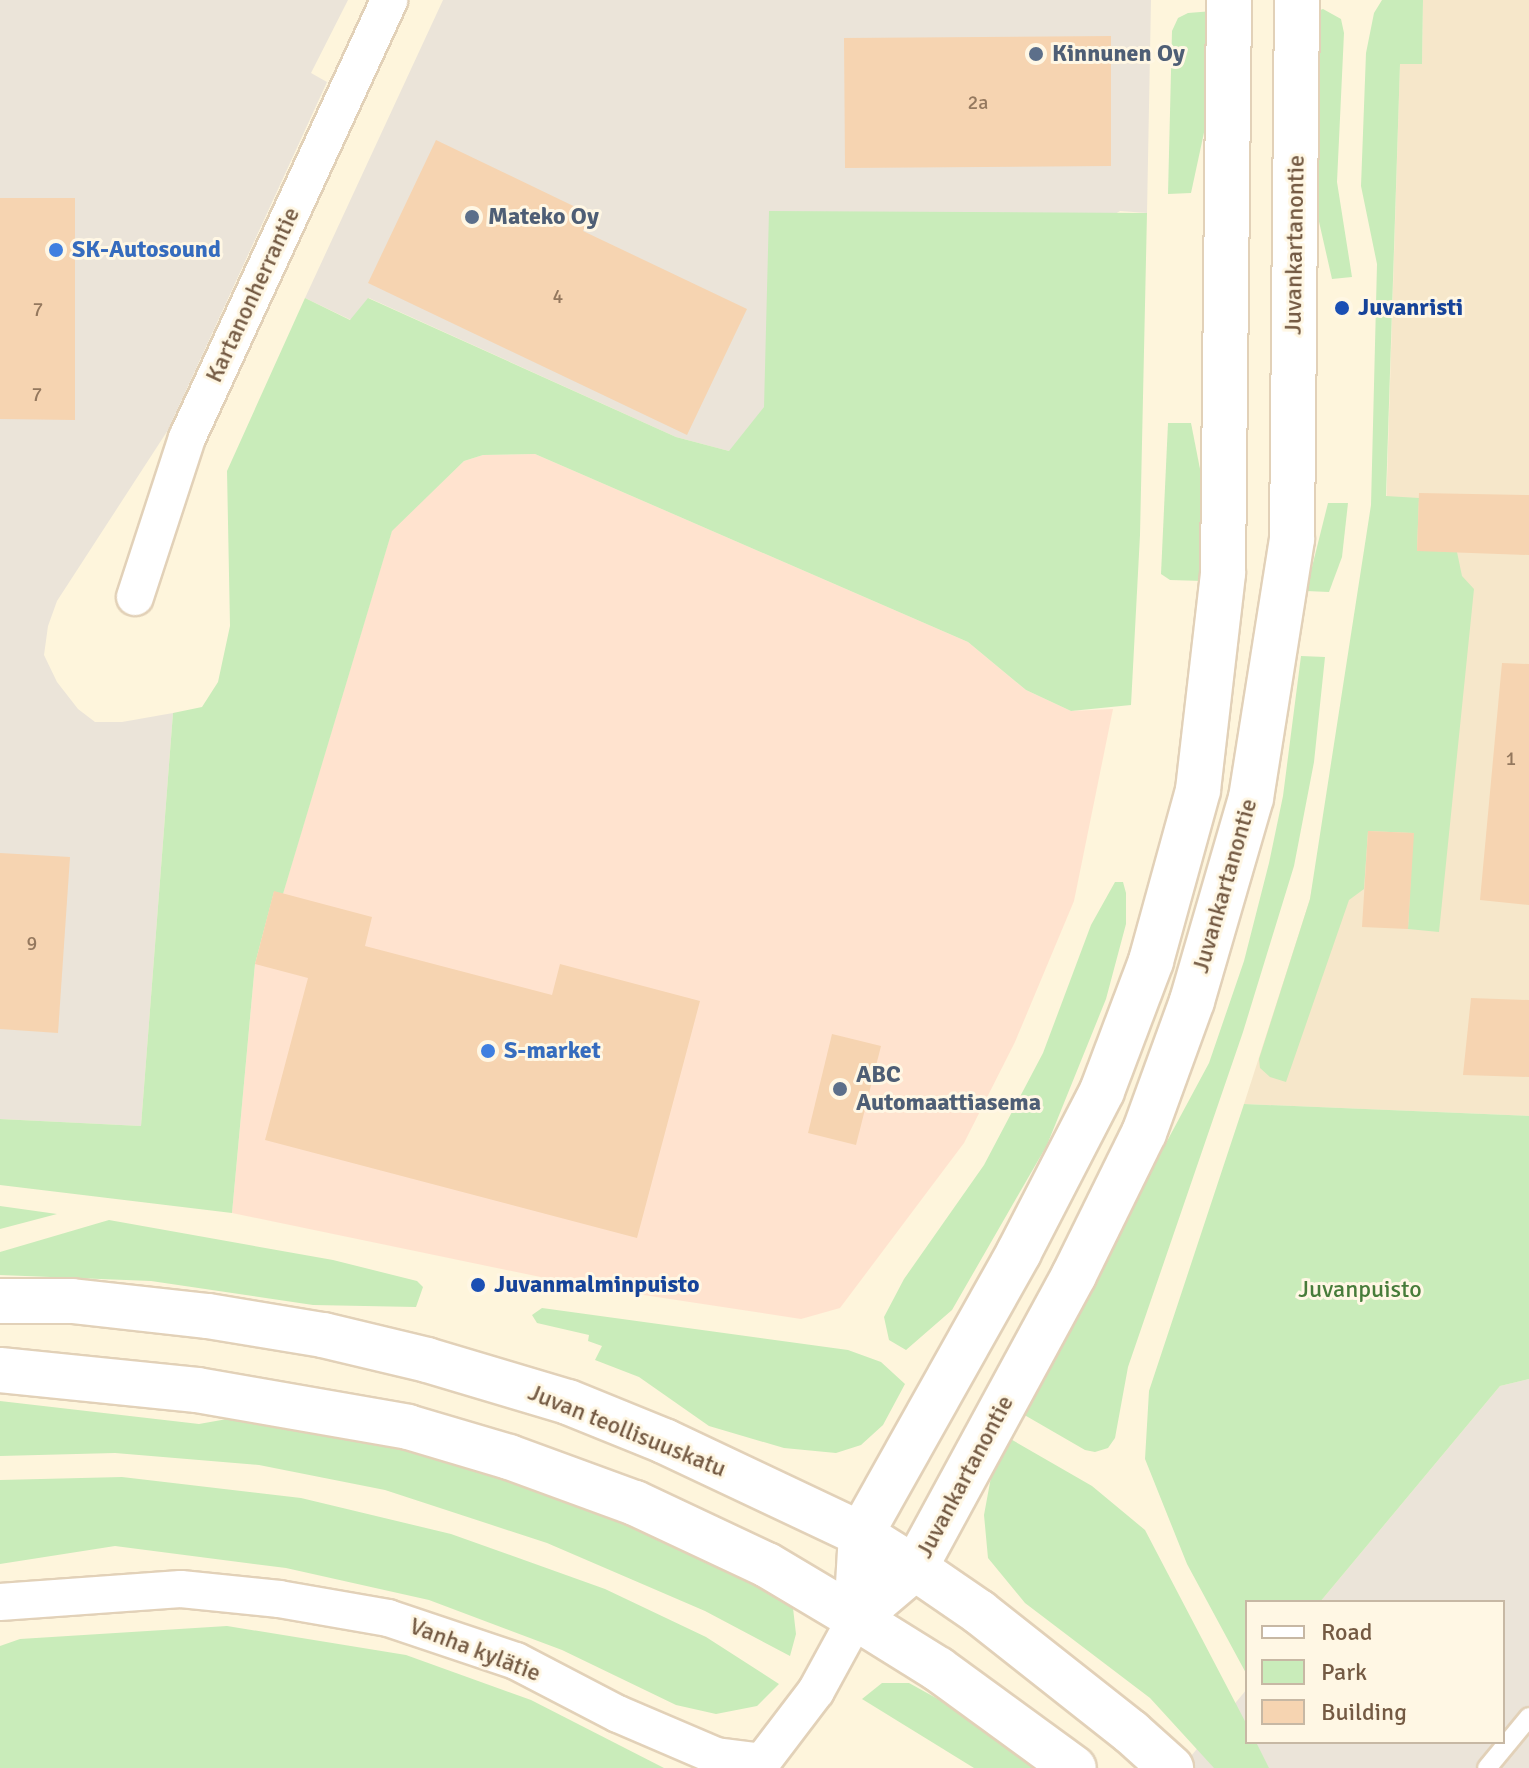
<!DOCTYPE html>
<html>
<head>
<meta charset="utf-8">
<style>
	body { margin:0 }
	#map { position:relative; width:1529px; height:1768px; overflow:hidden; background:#fef5dc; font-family:Signika,sans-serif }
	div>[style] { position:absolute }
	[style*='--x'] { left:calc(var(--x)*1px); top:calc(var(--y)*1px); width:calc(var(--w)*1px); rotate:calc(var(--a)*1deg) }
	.residential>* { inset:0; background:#f6e7ca }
	.commercial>* { inset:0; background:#ffe3cf }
	.industrial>* { inset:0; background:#ebe4d9 }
	.green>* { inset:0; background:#c9ecba }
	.building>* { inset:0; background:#f6d4b1 }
	.roads { filter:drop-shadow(2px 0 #e2d1b8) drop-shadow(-2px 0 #e2d1b8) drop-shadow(0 2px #e2d1b8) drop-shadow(0 -2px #e2d1b8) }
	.lane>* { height:18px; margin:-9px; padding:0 9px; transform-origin:9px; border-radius:9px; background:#fff }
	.street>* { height:36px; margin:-18px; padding:0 18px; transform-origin:18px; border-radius:18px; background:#fff }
	.secondary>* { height:44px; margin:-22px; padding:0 22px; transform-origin:22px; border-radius:22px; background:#fff }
	.dots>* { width:22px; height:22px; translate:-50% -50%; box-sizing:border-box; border:4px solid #fff7e4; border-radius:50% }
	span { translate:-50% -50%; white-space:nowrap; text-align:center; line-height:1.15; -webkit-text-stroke:6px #fff7e4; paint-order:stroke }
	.number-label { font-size:20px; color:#94785e }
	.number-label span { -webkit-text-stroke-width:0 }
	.service-label { font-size:24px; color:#4e5e75; font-weight:700 }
	.left { translate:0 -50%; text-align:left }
	.street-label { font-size:24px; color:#745a43 }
	.shop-label { font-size:24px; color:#366cbe; font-weight:700 }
	.transit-label { font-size:24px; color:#164399; font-weight:700 }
	.park-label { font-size:24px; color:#477c3a }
	.legend { position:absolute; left:1245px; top:1600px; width:260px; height:144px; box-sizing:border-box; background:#fff7e4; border:2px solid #c7b8a4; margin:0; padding:10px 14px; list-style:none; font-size:24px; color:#745a43 }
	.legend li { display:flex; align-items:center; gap:16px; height:40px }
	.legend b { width:40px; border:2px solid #c7b8a4 }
</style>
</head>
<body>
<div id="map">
	<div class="residential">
		<i style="clip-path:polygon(1423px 0,1529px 0,1529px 1116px,1244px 1104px,1310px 899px,1386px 513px,1400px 63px,1422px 63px)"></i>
	</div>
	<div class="commercial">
		<i style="clip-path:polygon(535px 454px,968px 642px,1026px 690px,1071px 711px,1113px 709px,1074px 901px,1015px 1042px,964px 1143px,840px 1308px,801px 1319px,584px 1286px,232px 1213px,255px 964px,274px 891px,283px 893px,392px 530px,464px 461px,483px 455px)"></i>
	</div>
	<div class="industrial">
		<i style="clip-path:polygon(0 0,348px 0,311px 73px,327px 82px,168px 430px,57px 601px,48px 626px,44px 655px,57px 682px,78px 709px,95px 722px,122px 722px,173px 713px,141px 1126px,0 1119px)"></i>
		<i style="clip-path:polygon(443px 0,1151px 0,1147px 213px,1120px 211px,729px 451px,676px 437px,369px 298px,351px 320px,305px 298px)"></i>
		<i style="clip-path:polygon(1529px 1379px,1529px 1768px,1181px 1768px,1247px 1689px,1247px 1742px,1503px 1742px,1503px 1602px,1320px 1602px,1500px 1386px)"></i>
	</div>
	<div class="green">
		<i style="clip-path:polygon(1382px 0,1423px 0,1422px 64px,1400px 64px,1386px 496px,1419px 498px,1417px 550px,1457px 552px,1462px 576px,1474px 589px,1439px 932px,1408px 929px,1413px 833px,1368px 831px,1364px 889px,1349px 900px,1286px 1082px,1270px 1077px,1260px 1068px,1259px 1059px,1310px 899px,1371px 505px,1377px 264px,1361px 186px,1366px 53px,1374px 13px)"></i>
		<i style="clip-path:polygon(1323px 9px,1341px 19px,1344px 33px,1337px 182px,1352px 277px,1332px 279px,1310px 182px,1312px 13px)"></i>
		<i style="clip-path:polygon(1213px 11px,1211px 100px,1191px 193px,1168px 194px,1172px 31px,1178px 18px,1188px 13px)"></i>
		<i style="clip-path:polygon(769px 211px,1147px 213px,1140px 535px,1131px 705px,1071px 711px,1026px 690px,968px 642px,535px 454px,483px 455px,464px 461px,392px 531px,283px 894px,274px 892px,255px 964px,232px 1213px,0 1185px,0 1119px,141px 1126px,173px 713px,202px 707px,218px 682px,230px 626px,227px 471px,305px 298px,350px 320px,368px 298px,676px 437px,729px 451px,764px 407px)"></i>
		<i style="clip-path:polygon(1168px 423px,1191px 423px,1208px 510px,1203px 581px,1170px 580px,1161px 574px)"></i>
		<i style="clip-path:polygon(1328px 503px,1348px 503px,1342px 557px,1329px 592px,1306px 591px)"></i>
		<i style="clip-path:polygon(1301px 656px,1325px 657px,1314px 762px,1294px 866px,1243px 1032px,1128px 1367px,1115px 1438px,1108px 1448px,1095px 1452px,1085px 1450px,1021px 1413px,1209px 1063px,1244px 961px,1269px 863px,1283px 796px)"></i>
		<i style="clip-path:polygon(1115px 882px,1123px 882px,1126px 893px,1126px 924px,1106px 999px,1047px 1145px,952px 1310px,906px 1350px,889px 1340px,884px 1317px,904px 1279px,984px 1165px,1043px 1053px,1091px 925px)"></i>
		<i style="clip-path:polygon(1244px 1104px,1529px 1116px,1529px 1379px,1500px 1386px,1320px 1602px,1247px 1602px,1247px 1675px,1187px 1564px,1145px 1459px,1149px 1391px)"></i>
		<i style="clip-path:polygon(0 1206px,57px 1214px,0 1229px)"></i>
		<i style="clip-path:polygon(109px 1220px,333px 1260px,417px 1281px,423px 1287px,416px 1307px,313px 1305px,151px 1281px,0 1275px,0 1252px)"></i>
		<i style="clip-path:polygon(542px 1308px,848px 1350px,881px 1362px,905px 1384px,883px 1425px,861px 1445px,836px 1453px,784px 1448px,709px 1426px,639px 1377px,595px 1360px,602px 1346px,588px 1341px,589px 1335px,537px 1323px,532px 1315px)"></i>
		<i style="clip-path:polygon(0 1401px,199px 1424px,255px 1414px,391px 1437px,570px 1494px,774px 1587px,793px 1608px,796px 1634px,790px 1656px,705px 1611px,547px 1543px,385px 1490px,259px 1465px,115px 1453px,0 1456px)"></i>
		<i style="clip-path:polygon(1007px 1437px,1092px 1486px,1145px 1530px,1247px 1725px,1247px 1742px,1256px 1742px,1269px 1768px,1214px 1768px,1150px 1698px,1025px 1603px,988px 1558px,984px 1515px,991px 1477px)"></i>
		<i style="clip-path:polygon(122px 1477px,301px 1498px,451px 1534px,605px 1589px,706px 1637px,779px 1684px,757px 1706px,716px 1714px,676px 1705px,562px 1650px,429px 1600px,286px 1568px,115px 1546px,0 1564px,0 1480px)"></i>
		<i style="clip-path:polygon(227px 1626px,406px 1655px,531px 1700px,664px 1768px,0 1768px,0 1646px,20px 1639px)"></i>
		<i style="clip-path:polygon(882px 1683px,909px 1683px,974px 1719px,1039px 1768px,974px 1768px,862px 1699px)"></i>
	</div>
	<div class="building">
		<i style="clip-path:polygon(1111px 36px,1111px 166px,845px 168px,844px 38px)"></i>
		<i style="clip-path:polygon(436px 140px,590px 214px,583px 231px,747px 309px,687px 435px,368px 283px)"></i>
		<i style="clip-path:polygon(0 198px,75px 198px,75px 420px,0 419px)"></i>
		<i style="clip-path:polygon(1419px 493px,1529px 495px,1529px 555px,1417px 551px)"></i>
		<i style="clip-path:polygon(1502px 663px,1529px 664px,1529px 905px,1480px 900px)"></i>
		<i style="clip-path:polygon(1368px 831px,1414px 833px,1408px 929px,1362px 927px)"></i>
		<i style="clip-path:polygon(0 853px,70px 857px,58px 1033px,0 1029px)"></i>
		<i style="clip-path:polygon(274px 891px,372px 917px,365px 946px,552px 995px,560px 964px,700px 1001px,637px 1238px,265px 1140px,308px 978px,255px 964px)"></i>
		<i style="clip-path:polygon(1471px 998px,1529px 1000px,1529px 1077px,1463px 1075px)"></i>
		<i style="clip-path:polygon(832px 1034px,881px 1046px,856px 1145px,808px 1133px)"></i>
	</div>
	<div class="roads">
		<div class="lane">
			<i style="--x:1487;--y:1768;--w:66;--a:-50.5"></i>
		</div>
		<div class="street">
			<i style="--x:135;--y:597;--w:167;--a:-71.9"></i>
			<i style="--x:187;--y:438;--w:482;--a:-65.2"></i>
			<i style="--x:0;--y:1602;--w:181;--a:-4.1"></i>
			<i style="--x:181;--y:1589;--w:99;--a:5.8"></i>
			<i style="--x:279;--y:1599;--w:111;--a:9.9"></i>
			<i style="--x:388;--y:1618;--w:135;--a:18.6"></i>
			<i style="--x:516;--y:1661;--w:115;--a:27.5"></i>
			<i style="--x:618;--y:1714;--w:107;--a:23.2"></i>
			<i style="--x:716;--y:1756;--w:46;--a:7.4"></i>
			<i style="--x:762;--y:1762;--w:89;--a:-52.7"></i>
			<i style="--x:816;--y:1691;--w:83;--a:-61.3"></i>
		</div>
		<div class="secondary">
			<i style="--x:0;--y:1301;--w:72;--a:0"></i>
			<i style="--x:72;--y:1301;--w:137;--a:6.3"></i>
			<i style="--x:208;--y:1316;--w:117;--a:9.4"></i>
			<i style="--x:323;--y:1335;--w:107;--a:13.5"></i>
			<i style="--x:427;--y:1360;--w:147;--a:16.6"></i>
			<i style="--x:568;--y:1402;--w:104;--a:22.1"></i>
			<i style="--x:664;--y:1441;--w:218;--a:25.3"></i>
			<i style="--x:861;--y:1534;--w:64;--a:32.2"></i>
			<i style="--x:915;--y:1568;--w:78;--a:34.5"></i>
			<i style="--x:979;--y:1612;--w:194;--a:38.3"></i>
			<i style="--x:1131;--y:1732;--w:54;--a:42"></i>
			<i style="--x:0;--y:1370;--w:198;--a:5.8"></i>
			<i style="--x:197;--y:1390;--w:214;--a:9.9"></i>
			<i style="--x:408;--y:1427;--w:105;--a:16.5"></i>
			<i style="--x:509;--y:1457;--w:134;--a:20.1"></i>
			<i style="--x:635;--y:1503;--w:146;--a:25.2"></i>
			<i style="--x:767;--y:1565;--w:104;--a:30.8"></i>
			<i style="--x:856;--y:1618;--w:97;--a:31.9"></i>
			<i style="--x:938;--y:1669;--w:168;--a:36.1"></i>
			<i style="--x:856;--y:1618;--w:77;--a:-40.3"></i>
			<i style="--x:915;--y:1568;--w:333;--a:-61.5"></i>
			<i style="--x:1074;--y:1275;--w:158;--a:-63.8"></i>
			<i style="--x:1144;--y:1133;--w:140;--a:-70"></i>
			<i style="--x:1192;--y:1001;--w:211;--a:-73.8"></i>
			<i style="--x:1251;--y:798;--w:262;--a:-81"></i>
			<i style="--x:1292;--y:539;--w:539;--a:-89.47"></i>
			<i style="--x:856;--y:1618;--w:84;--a:-86.6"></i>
			<i style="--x:861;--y:1534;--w:323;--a:-60.7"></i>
			<i style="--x:1019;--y:1252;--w:181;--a:-62.7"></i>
			<i style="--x:1102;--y:1091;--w:139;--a:-69.3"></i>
			<i style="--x:1151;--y:961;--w:177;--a:-74.6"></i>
			<i style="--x:1198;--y:790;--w:218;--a:-83.4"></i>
			<i style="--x:1223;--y:573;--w:573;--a:-89.4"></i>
		</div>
	</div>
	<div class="dots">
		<i style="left:1036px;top:54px;background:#5c6f8a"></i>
		<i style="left:472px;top:217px;background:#5c6f8a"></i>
		<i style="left:56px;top:250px;background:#3f7fe0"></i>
		<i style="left:1342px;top:308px;background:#1a4fb4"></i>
		<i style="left:488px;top:1051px;background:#3f7fe0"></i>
		<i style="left:840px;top:1089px;background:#5c6f8a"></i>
		<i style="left:478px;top:1285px;background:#1a4fb4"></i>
	</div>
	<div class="number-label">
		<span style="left:978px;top:102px">2a</span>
		<span style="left:558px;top:296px">4</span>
		<span style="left:38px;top:309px">7</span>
		<span style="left:37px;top:394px">7</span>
		<span style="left:1511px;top:758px">1</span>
		<span style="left:32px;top:943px">9</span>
	</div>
	<div class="service-label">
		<span class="left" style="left:1052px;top:54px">Kinnunen Oy</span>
		<span class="left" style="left:488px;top:217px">Mateko Oy</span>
		<span class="left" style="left:856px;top:1089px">ABC<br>Automaattiasema</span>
	</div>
	<div class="street-label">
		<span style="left:1295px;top:245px;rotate:-89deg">Juvankartanontie</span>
		<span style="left:253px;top:295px;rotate:-65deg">Kartanonherrantie</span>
		<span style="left:1225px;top:886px;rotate:-74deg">Juvankartanontie</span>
		<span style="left:627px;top:1431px;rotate:22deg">Juvan teollisuuskatu</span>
		<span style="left:965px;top:1477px;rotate:-62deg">Juvankartanontie</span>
		<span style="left:475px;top:1650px;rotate:21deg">Vanha kylätie</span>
	</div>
	<div class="shop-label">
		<span class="left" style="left:72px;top:250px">SK-Autosound</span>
		<span class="left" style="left:504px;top:1051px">S-market</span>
	</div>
	<div class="transit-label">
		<span class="left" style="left:1358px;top:308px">Juvanristi</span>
		<span class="left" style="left:494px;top:1285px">Juvanmalminpuisto</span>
	</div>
	<div class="park-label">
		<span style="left:1360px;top:1290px">Juvanpuisto</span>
	</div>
	<ul class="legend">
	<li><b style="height:10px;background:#fff"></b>Road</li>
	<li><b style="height:22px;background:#c9ecba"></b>Park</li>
	<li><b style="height:22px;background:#f6d4b1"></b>Building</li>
	</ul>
</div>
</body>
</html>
